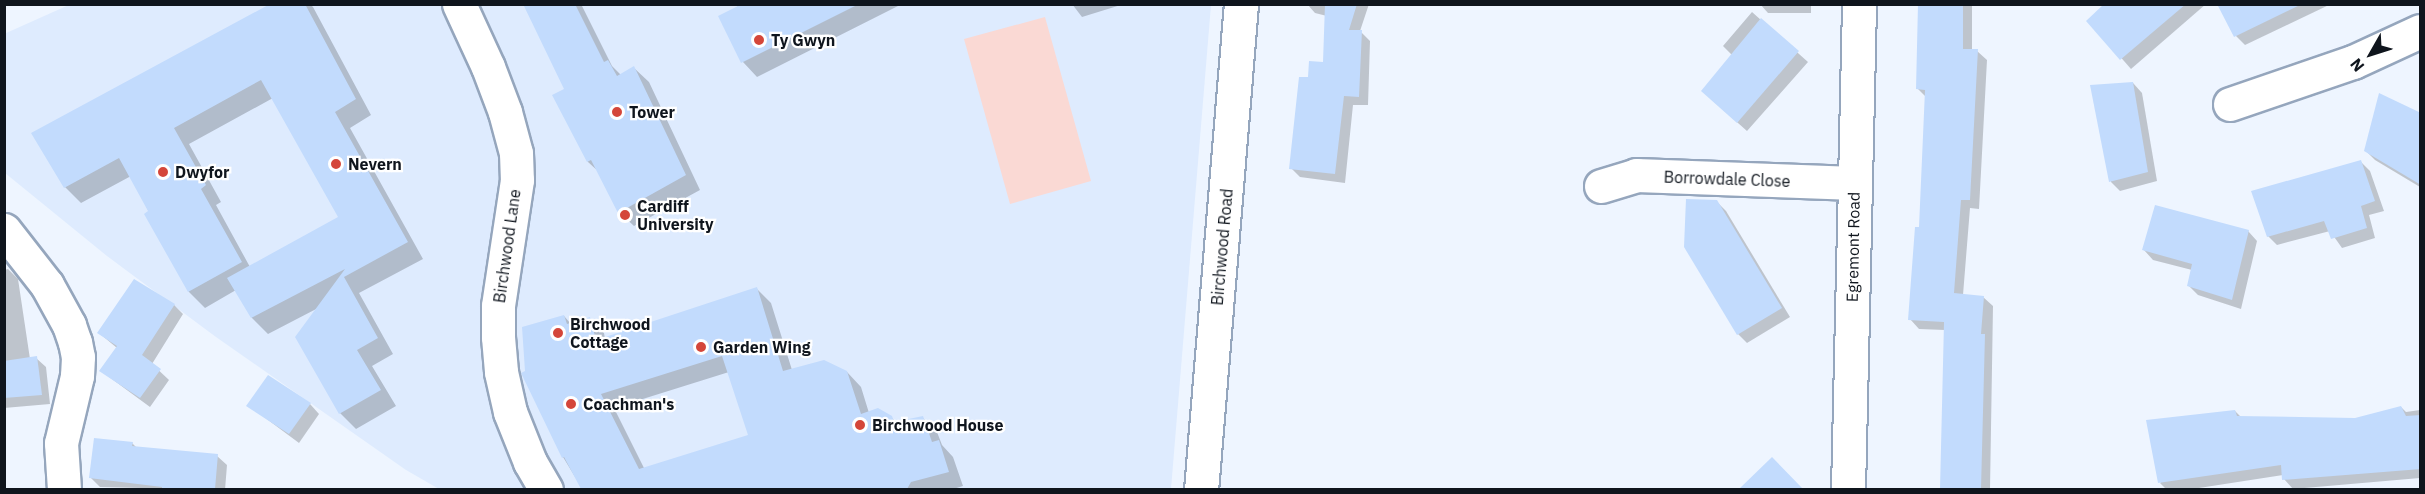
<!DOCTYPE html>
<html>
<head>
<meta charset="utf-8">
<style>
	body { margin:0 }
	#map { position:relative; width:2425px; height:494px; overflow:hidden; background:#eef5ff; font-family:"IBM Plex Sans",sans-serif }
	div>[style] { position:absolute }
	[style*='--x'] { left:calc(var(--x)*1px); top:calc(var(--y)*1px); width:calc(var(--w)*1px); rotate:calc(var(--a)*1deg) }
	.built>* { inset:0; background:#deebfe }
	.green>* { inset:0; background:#fad9d4 }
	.shadow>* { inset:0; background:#0003 }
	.building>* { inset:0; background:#c2dbfd }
	.roads { filter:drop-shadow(2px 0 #95a6bd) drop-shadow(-2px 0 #95a6bd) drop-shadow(0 2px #95a6bd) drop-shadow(0 -2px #95a6bd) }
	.minor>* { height:33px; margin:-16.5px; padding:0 16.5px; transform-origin:16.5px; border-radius:16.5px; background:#fff }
	.dots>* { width:16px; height:16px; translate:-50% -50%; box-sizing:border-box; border:3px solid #fff; border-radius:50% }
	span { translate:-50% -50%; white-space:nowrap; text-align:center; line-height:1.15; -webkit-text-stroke:4.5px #fff; paint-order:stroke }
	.poi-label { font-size:16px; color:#0f151d; font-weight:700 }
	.left { translate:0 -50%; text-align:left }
	.street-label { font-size:16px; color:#0f151d }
	.frame { position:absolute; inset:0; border:6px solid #0f151d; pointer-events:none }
	.north { position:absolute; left:2341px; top:24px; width:60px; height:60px; -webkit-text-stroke:4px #fff; paint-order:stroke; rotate:231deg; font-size:16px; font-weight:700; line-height:24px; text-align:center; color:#0f151d }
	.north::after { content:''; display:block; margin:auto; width:21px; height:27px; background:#0f151d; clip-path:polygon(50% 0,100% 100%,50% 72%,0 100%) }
</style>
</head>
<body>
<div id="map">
	<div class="built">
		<i style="clip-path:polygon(71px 4px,1211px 5px,1171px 489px,439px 489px,406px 470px,216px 337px,107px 256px,5px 173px,4px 34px)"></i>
	</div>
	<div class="green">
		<i style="clip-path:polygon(1045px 17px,1091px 181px,1010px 204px,964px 39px)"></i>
	</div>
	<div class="shadow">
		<i style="clip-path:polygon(evenodd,273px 4px,310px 4px,313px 7px,371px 115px,350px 128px,423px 259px,359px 293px,393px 354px,372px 366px,396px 406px,356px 429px,340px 413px,320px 307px,268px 334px,252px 318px,236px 290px,205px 308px,189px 292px,131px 176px,81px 203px,65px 187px,273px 4px,273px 98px,340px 217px,250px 267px,216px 205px,221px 202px,189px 144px,273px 98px)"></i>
		<i style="clip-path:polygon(525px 4px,581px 4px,612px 66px,621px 75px,634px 68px,649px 82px,700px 190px,634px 226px,619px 212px,599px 172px,588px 162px,554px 95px,566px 89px)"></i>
		<i style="clip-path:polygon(737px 4px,902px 4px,757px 77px,743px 62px,720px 17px,738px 8px)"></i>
		<i style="clip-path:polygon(1072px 4px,1124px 4px,1082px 17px)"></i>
		<i style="clip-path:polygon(1307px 4px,1369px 4px,1360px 31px,1370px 41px,1368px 105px,1353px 105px,1345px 183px,1300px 177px,1291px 168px,1310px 79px,1325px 64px,1327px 16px,1315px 13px)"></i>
		<i style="clip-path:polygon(1760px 4px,1811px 4px,1811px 13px,1768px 13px)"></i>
		<i style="clip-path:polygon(1920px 4px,1972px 4px,1972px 50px,1977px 51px,1987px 60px,1979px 209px,1970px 208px,1963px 295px,1983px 297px,1993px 306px,1990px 490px,1942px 490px,1945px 330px,1919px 329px,1910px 319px,1920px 229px,1926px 97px,1918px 89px)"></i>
		<i style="clip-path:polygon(2106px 4px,2206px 4px,2131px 69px,2089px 21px)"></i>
		<i style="clip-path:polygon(2219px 4px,2331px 4px,2245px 45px,2236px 36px)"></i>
		<i style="clip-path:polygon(1752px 12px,1808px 62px,1747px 131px,1712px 100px,1733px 56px,1723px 46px)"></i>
		<i style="clip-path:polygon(2133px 83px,2142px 93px,2157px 181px,2120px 191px,2111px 182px,2092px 86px)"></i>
		<i style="clip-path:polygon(2420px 115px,2420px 187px,2375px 160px,2366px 151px)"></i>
		<i style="clip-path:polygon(2361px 162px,2370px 171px,2384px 211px,2369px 215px,2375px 238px,2342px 248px,2330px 231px,2277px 245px,2268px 236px)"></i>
		<i style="clip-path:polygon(1717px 202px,1726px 211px,1790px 317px,1747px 343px,1738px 334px)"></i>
		<i style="clip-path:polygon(2248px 231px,2257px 241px,2241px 309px,2198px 295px,2188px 285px,2192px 270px,2153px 260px,2144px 250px)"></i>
		<i style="clip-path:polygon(8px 269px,18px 279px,30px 359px,36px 358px,46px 367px,50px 404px,4px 408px,4px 270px)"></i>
		<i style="clip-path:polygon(757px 289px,771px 303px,792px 370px,847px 372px,861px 387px,869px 413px,891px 417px,897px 423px,923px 418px,937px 432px,942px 445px,953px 457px,963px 486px,950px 490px,691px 490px,681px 457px,750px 436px,729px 372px,614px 408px,655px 490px,583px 490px,563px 457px,564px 316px,571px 324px,589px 319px,604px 333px,605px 339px)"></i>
		<i style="clip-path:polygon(174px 305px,183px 314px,152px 364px,169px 380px,150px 407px,101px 371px,117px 348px,99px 333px)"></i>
		<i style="clip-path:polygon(310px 404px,319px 414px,299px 443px,248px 405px)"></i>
		<i style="clip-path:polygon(2401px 407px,2406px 412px,2420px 410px,2420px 478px,2293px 489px,2284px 479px,2283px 475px,2186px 490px,2167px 490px,2160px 483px,2235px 411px,2241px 417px,2355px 420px)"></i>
		<i style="clip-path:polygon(132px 443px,137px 448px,217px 456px,227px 465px,225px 490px,100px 487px,91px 478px)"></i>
		<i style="clip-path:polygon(1772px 459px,1800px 490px,1741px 490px)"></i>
	</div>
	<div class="building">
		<i style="clip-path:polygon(270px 4px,305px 4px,356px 99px,335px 112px,408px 242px,344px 277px,378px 338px,357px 350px,381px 390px,339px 414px,295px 337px,345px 269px,251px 318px,227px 278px,338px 217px,261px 80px,174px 128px,206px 185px,201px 189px,242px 262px,188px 292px,144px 214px,148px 211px,119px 158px,64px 188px,31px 133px)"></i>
		<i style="clip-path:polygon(523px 4px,575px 4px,604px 62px,608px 60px,617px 76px,634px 66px,686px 175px,618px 213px,591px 160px,587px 162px,552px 95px,564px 89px)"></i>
		<i style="clip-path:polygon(742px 4px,859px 4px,741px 63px,718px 16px)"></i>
		<i style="clip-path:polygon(1325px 4px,1357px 4px,1349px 30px,1362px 30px,1359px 97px,1344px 96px,1335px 174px,1289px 169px,1299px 77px,1308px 77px,1309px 61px,1323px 62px)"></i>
		<i style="clip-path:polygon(1918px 4px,1963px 4px,1963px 49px,1978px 49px,1970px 200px,1961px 200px,1954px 293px,1984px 296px,1981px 334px,1985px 334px,1981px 489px,1940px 489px,1944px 322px,1908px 320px,1915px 227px,1919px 227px,1925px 90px,1916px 89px)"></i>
		<i style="clip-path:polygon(2104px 4px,2186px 4px,2120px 60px,2086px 21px)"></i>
		<i style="clip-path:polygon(2217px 4px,2302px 4px,2234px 37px)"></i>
		<i style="clip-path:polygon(1761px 18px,1799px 51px,1737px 123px,1701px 91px)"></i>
		<i style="clip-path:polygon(2133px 82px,2148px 172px,2109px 182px,2090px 85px)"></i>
		<i style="clip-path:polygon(2379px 93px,2421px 113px,2421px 185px,2364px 151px)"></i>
		<i style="clip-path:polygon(2361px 160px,2375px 201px,2361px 206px,2367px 228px,2331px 239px,2324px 221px,2267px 237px,2251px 191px)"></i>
		<i style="clip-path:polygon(1686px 199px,1717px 200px,1782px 308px,1737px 335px,1684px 247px)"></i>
		<i style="clip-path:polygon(2155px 205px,2249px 230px,2232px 300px,2187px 286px,2192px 264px,2142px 250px)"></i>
		<i style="clip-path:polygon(134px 279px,175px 304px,142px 355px,161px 369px,140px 398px,99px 371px,117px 346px,97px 333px)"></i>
		<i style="clip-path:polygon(evenodd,757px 287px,783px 371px,824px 360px,847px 371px,861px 414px,878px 408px,892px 416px,894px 422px,923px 416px,932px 442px,939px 440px,949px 472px,911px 482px,907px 489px,581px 489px,564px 457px,562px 458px,521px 373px,525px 371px,522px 327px,564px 315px,567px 324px,590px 317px,596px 340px,757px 287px,722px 356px,748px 435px,639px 469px,601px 394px,722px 356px)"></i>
		<i style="clip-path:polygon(37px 356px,42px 395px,4px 398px,4px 361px)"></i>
		<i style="clip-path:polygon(268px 375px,311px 403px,289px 434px,246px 406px)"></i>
		<i style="clip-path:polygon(2401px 406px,2406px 416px,2421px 415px,2421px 469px,2282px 480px,2281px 465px,2158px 483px,2146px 420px,2235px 410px,2237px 416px,2355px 418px)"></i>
		<i style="clip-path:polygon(94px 438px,133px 442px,132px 446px,218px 454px,215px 489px,162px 489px,162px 487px,89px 478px)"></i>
		<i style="clip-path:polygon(1772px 457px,1803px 489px,1739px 489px)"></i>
	</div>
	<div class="roads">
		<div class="minor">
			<i style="--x:459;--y:4;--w:69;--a:65.3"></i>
			<i style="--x:488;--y:67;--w:48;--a:69.3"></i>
			<i style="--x:505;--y:112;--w:42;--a:75"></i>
			<i style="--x:516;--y:153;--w:27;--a:88"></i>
			<i style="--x:517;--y:180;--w:127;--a:98.6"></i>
			<i style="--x:498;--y:306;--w:31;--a:90"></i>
			<i style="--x:498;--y:337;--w:35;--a:85"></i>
			<i style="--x:501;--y:372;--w:41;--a:77.3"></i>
			<i style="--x:510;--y:412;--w:54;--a:68.2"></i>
			<i style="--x:530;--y:462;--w:32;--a:60"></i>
			<i style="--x:2230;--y:104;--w:130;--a:-18.9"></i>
			<i style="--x:2353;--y:62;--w:74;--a:-24.8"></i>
			<i style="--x:1601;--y:186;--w:37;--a:-17"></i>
			<i style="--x:1636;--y:175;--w:219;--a:2.1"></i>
			<i style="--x:4;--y:230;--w:70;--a:52"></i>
			<i style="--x:47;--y:285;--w:46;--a:61.2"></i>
			<i style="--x:69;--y:325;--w:18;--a:71"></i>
			<i style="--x:75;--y:342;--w:15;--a:79"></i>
			<i style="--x:78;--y:357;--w:19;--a:93"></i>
			<i style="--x:77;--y:376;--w:69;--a:103.4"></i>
			<i style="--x:61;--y:443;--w:47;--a:86.3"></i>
			<i style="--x:1201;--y:490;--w:488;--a:-85.3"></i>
			<i style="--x:1848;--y:490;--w:486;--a:-88.7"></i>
		</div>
	</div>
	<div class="dots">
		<i style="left:759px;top:40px;background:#d4463a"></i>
		<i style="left:617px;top:112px;background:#d4463a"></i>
		<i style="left:336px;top:164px;background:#d4463a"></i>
		<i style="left:163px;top:172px;background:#d4463a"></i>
		<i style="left:625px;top:215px;background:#d4463a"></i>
		<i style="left:558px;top:333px;background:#d4463a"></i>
		<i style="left:701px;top:347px;background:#d4463a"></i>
		<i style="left:571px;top:404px;background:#d4463a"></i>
		<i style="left:860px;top:425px;background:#d4463a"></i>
	</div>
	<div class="poi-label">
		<span class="left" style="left:771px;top:40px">Ty Gwyn</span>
		<span class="left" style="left:629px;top:112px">Tower</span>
		<span class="left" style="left:348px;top:164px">Nevern</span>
		<span class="left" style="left:175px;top:172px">Dwyfor</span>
		<span class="left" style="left:637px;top:215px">Cardiff<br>University</span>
		<span class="left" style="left:570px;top:333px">Birchwood<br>Cottage</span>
		<span class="left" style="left:713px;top:347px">Garden Wing</span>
		<span class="left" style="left:583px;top:404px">Coachman's</span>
		<span class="left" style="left:872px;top:425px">Birchwood House</span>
	</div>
	<div class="street-label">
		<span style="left:1727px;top:179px;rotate:2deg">Borrowdale Close</span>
		<span style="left:507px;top:246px;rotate:-82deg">Birchwood Lane</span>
		<span style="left:1222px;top:247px;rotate:-85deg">Birchwood Road</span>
		<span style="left:1853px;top:247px;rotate:-89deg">Egremont Road</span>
	</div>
	<div class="frame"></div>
	<div class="north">N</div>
</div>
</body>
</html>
